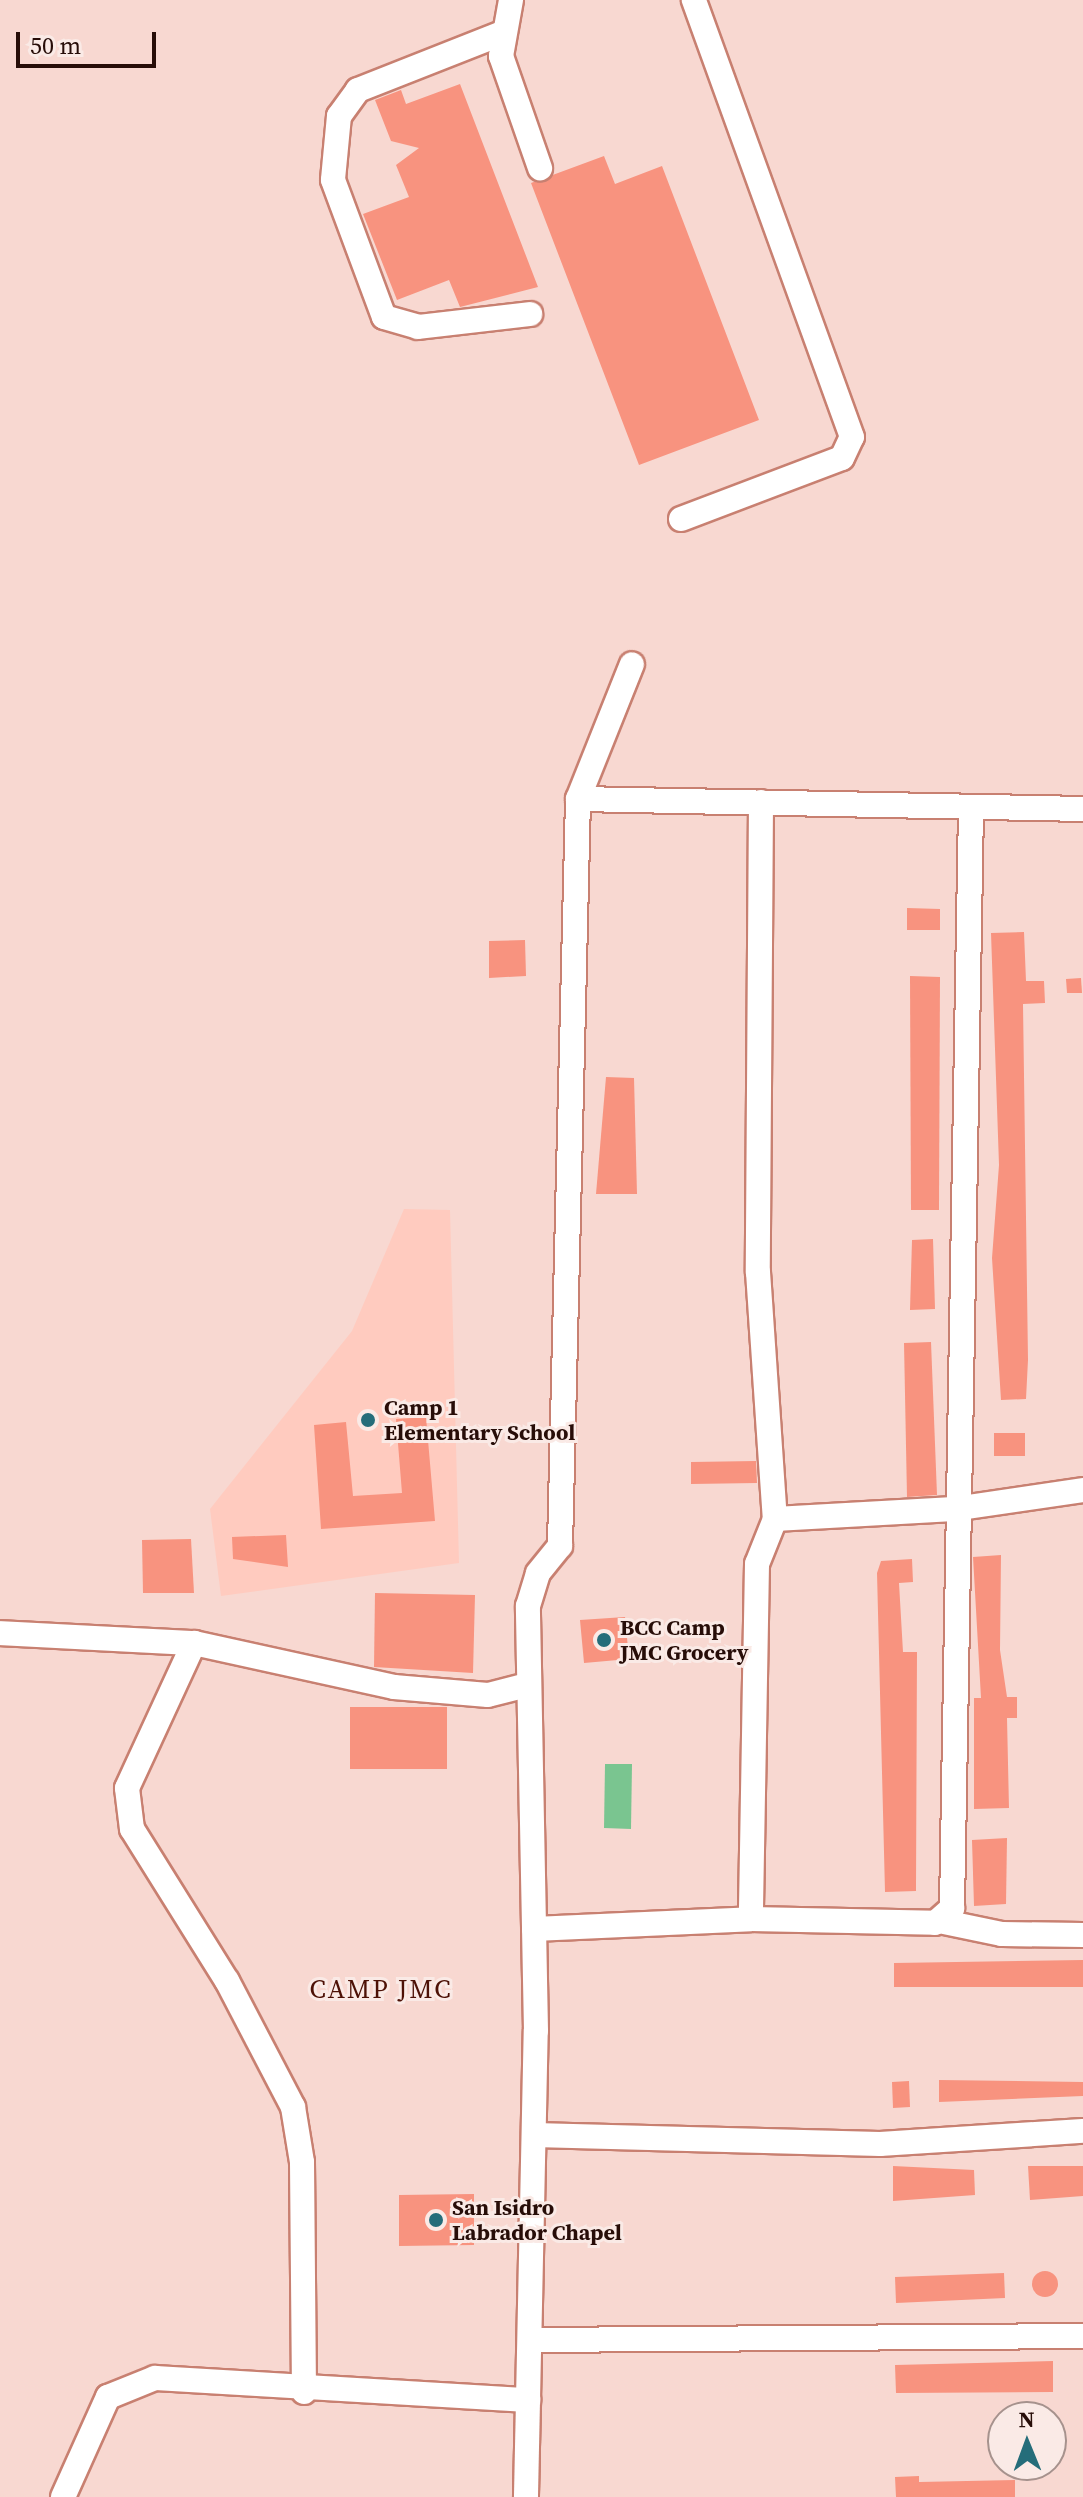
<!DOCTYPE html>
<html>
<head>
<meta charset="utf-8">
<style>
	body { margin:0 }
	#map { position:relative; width:1083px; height:2497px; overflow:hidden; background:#f8d8d1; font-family:"Source Serif 4",serif }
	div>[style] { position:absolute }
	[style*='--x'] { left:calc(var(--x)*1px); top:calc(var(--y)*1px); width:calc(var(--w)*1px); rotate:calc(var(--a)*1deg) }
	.built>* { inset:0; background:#ffcbbf }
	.green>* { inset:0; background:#7ac590 }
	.building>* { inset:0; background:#f8937f }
	.round { border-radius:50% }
	.roads { filter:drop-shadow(2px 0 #c88071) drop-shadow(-2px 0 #c88071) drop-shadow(0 2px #c88071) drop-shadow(0 -2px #c88071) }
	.minor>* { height:24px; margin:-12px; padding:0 12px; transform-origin:12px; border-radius:12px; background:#fff }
	.dots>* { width:22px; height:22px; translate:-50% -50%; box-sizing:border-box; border:4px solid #faeae6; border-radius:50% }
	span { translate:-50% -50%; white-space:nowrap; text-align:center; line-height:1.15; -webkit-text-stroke:6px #faeae6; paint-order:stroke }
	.poi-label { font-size:22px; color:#270d08; font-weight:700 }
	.left { translate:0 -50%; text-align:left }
	.quarter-label { font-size:26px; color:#4d1106; letter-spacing:2px }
	.north { position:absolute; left:987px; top:2401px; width:80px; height:80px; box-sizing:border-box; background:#faeae6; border:2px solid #a6928d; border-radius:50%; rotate:359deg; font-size:22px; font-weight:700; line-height:32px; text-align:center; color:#270d08 }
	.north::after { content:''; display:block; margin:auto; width:28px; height:36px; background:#256d7a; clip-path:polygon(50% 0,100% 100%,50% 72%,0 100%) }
	.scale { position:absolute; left:16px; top:32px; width:140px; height:36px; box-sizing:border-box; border:4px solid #270d08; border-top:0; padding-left:10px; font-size:24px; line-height:28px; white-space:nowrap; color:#270d08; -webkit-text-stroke:6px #faeae6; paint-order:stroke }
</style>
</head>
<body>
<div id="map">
	<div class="built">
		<i style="clip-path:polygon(404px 1209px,450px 1210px,459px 1563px,221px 1596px,210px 1509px,352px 1331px)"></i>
	</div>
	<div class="green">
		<i style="clip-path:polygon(605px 1764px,632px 1764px,631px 1829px,604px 1828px)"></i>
	</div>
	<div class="building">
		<i style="clip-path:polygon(460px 84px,538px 287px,460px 307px,449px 280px,397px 300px,363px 214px,409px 197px,396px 165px,419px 148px,391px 141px,375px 100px,401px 90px,406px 104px)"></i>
		<i style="clip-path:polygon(604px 156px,615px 184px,662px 166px,759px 420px,639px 465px,531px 183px)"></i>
		<i style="clip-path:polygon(907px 908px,940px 909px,940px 930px,907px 930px)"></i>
		<i style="clip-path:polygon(1024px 932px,1026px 981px,1044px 981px,1045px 1003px,1023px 1004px,1028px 1360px,1026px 1399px,1001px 1400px,992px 1258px,999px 1165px,991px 933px)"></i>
		<i style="clip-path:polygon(525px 940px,526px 976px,489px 978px,489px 941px)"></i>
		<i style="clip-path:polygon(910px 976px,940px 977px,939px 1210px,911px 1210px)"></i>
		<i style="clip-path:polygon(1081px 978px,1082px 993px,1067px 993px,1066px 979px)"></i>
		<i style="clip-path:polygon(606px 1077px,634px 1078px,637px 1194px,596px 1194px)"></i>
		<i style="clip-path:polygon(933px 1239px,935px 1309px,910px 1310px,912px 1240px)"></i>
		<i style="clip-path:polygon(931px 1342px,937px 1495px,907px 1497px,904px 1343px)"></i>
		<i style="clip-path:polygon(426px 1417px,435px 1521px,321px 1529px,314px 1425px,346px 1422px,353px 1496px,402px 1493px,396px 1419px)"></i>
		<i style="clip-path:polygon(994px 1433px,1025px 1433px,1025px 1456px,994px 1456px)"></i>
		<i style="clip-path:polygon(756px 1461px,757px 1483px,691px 1484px,691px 1462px)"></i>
		<i style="clip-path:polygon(286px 1535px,288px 1567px,233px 1559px,232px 1537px)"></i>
		<i style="clip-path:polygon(191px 1539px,194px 1593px,143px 1593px,142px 1540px)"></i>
		<i style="clip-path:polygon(1001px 1555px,1000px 1650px,1007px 1697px,1017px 1697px,1017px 1718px,1007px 1718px,1009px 1808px,974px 1809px,974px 1698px,981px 1698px,973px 1557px)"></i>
		<i style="clip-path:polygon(912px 1559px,913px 1582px,899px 1583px,903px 1652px,917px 1652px,916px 1891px,885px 1892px,877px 1573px,881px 1561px)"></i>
		<i style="clip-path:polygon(375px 1593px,475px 1595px,473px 1673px,374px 1667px)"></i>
		<i style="clip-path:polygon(625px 1617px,629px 1659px,584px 1663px,580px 1620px)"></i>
		<i style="clip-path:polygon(350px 1707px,447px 1707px,447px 1769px,350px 1769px)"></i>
		<i style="clip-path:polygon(1007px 1838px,1006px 1904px,974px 1906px,972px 1840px)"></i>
		<i style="clip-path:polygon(1083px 1960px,1083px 1987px,894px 1987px,894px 1963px)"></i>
		<i style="clip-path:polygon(939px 2080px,1083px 2082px,1083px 2096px,939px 2102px)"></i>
		<i style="clip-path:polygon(909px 2081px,910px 2107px,893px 2108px,892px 2082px)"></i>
		<i style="clip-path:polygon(893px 2166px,974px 2170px,975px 2195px,893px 2201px)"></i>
		<i style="clip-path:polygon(1028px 2166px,1083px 2166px,1083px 2196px,1030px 2200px)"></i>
		<i style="clip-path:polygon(474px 2194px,474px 2245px,399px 2246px,399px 2195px)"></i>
		<i class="round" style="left:1032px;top:2271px;width:26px;height:26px"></i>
		<i style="clip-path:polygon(1004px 2273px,1005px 2298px,896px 2303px,895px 2277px)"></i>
		<i style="clip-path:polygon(1053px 2361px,1053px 2392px,896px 2393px,895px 2365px)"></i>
		<i style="clip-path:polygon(919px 2476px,919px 2482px,1015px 2480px,1015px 2497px,896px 2497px,895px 2477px)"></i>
	</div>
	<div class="roads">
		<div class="minor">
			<i style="--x:511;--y:0;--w:57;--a:100.1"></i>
			<i style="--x:501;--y:56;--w:119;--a:70.8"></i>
			<i style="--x:500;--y:34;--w:153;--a:158.5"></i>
			<i style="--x:358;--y:90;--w:32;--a:126"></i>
			<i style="--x:339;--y:116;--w:64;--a:95.4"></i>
			<i style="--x:333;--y:180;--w:146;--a:69.6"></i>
			<i style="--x:384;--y:317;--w:35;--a:16"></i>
			<i style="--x:418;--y:327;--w:113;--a:-6.6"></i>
			<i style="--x:681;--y:519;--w:172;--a:-20.8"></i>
			<i style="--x:842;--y:458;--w:23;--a:-65"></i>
			<i style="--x:852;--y:437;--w:465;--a:-109.9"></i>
			<i style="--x:578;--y:799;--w:505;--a:1.13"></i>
			<i style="--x:761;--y:802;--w:470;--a:90.4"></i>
			<i style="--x:758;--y:1272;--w:248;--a:86.1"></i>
			<i style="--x:775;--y:1519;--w:48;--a:111.8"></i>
			<i style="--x:757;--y:1564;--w:355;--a:91"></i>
			<i style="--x:751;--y:1919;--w:184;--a:1.2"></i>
			<i style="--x:935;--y:1923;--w:23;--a:-41"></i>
			<i style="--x:952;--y:1908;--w:1100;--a:-89.01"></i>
			<i style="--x:775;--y:1519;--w:179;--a:-3.2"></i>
			<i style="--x:954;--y:1509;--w:130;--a:-8.4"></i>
			<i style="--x:0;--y:1633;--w:194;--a:3"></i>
			<i style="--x:944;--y:1922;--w:59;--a:11.7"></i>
			<i style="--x:1002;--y:1934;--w:81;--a:0.7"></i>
			<i style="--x:534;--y:1929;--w:217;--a:-2.6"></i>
			<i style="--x:534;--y:2135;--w:346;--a:1.5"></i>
			<i style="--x:880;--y:2144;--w:203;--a:-3.7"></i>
			<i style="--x:530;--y:2340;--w:553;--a:-0.41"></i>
			<i style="--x:304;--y:2392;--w:230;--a:-90.5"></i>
			<i style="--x:302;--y:2162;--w:56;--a:-99.3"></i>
			<i style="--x:293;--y:2107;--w:142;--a:-117.6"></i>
			<i style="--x:227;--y:1981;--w:179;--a:-122"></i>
			<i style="--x:132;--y:1829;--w:41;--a:-97"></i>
			<i style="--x:127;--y:1788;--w:160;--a:-65.2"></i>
			<i style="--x:194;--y:1643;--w:205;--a:12.4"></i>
			<i style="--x:394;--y:1687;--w:94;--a:4.9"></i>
			<i style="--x:488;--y:1695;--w:40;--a:-14.4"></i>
			<i style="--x:528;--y:2400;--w:369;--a:-88.8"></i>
			<i style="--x:536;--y:2031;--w:425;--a:-91.1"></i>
			<i style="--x:528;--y:1606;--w:34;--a:-73"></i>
			<i style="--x:538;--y:1573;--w:35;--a:-51"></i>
			<i style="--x:560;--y:1546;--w:747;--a:-88.62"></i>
			<i style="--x:578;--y:799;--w:145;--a:-68.2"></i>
			<i style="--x:63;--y:2497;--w:110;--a:-65.8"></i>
			<i style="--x:108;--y:2397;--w:51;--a:-22"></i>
			<i style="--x:155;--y:2378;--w:374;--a:3.4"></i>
			<i style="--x:528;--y:2400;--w:97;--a:91.2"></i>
		</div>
	</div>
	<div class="dots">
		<i style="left:368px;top:1420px;background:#256d7a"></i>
		<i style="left:604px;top:1640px;background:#256d7a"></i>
		<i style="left:436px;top:2220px;background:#256d7a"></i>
	</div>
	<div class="poi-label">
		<span class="left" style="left:384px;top:1420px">Camp 1<br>Elementary School</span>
		<span class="left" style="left:620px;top:1640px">BCC Camp<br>JMC Grocery</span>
		<span class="left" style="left:452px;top:2220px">San Isidro<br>Labrador Chapel</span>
	</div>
	<div class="quarter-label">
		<span style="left:381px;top:1990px">CAMP JMC</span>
	</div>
	<div class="north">N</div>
	<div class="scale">50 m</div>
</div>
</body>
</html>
